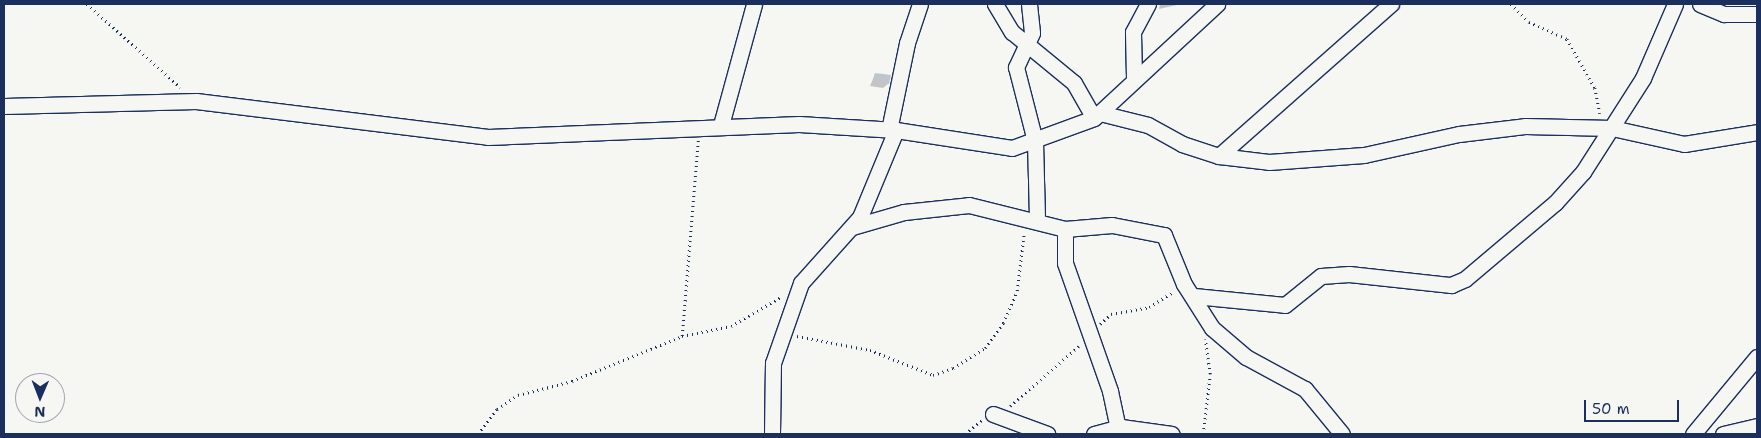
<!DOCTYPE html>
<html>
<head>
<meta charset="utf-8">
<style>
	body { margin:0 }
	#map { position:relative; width:1761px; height:438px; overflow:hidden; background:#f6f6f2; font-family:"Shantell Sans",sans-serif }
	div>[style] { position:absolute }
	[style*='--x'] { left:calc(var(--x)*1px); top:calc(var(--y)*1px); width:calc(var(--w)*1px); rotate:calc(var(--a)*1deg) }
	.shadow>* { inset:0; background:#0003 }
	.building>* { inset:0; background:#c0c4cd }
	.path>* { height:2.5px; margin-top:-1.25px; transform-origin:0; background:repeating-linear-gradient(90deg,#1b2f5e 0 1px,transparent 0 5px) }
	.roads { filter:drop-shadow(1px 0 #1b2f5e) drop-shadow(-1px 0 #1b2f5e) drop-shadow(0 1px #1b2f5e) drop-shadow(0 -1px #1b2f5e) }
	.minor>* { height:15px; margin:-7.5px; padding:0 7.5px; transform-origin:7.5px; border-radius:7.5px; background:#f6f6f2 }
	span { translate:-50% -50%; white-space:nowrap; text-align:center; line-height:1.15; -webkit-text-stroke:4px #f6f6f2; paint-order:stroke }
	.frame { position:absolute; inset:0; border:5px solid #1b2f5e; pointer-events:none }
	.north { position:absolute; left:15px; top:373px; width:50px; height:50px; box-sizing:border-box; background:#f6f6f2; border:1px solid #9ea6b7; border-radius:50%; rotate:181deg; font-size:14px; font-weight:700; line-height:20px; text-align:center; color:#1b2f5e }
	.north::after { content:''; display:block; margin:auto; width:18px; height:22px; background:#1b2f5e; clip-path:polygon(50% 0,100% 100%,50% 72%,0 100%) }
	.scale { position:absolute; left:1584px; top:400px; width:95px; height:22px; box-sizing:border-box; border:2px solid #1b2f5e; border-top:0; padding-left:6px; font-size:15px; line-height:18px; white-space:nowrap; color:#1b2f5e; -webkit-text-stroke:4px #f6f6f2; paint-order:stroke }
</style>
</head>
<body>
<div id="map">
	<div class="shadow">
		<i style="clip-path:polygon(1160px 4px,1177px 4px,1177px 5px,1159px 9px)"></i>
		<i style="clip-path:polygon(875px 74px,888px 84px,883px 88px,870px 86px)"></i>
	</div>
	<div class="building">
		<i style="clip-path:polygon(875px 73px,891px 75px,889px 84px,873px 82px)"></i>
	</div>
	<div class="path">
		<i style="--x:87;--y:4;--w:125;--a:41.7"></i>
		<i style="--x:1511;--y:4;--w:25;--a:45"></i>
		<i style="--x:1529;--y:22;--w:42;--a:24.1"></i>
		<i style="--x:1567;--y:39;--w:56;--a:60.3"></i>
		<i style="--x:1595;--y:88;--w:26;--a:79"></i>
		<i style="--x:1100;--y:324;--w:15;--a:-42"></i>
		<i style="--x:1111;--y:314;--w:39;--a:-10"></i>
		<i style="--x:1149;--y:307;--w:28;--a:-32"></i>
		<i style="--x:682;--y:336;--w:196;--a:-85.3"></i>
		<i style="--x:797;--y:336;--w:74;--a:10.9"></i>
		<i style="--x:870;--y:350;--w:68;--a:21.6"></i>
		<i style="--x:933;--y:375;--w:21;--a:-19"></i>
		<i style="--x:953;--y:368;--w:38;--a:-32"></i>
		<i style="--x:985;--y:348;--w:31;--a:-54"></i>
		<i style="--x:1003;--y:323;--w:35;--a:-66"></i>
		<i style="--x:1017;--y:291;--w:58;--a:-83.1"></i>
		<i style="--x:1010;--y:406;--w:91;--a:-41"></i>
		<i style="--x:478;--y:434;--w:31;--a:-53"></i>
		<i style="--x:497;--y:409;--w:25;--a:-34"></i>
		<i style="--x:518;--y:395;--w:56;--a:-14.5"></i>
		<i style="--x:572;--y:381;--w:119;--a:-22.2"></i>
		<i style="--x:682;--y:336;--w:50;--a:-11.5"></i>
		<i style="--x:731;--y:326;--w:58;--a:-30.1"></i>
		<i style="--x:965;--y:434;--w:23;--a:-40"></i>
		<i style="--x:1203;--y:434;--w:60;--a:-83.3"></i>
		<i style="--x:1210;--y:374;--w:35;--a:-98"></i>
	</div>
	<div class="roads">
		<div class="minor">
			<i style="--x:995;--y:4;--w:33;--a:59"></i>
			<i style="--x:1012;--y:32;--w:80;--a:39.4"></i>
			<i style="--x:1074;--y:83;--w:40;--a:60.3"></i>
			<i style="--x:1029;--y:4;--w:29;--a:84"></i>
			<i style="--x:1032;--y:33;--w:38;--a:115"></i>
			<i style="--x:1016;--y:67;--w:76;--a:75.6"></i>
			<i style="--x:1035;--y:141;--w:78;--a:88.5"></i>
			<i style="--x:1700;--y:4;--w:26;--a:23"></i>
			<i style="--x:1724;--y:14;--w:33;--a:0"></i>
			<i style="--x:1134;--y:77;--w:45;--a:-91.3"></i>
			<i style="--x:1133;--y:32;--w:32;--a:-62"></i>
			<i style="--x:4;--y:106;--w:192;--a:-1.5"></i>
			<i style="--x:196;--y:101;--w:294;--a:7"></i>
			<i style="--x:488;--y:137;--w:311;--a:-2.4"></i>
			<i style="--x:799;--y:124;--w:97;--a:3.5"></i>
			<i style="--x:896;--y:130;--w:117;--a:8.8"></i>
			<i style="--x:1012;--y:148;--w:87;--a:-20.1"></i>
			<i style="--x:1094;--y:118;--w:168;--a:-42.8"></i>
			<i style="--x:1100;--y:113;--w:49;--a:14"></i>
			<i style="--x:1148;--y:125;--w:39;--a:29"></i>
			<i style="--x:1182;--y:144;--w:39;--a:18"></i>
			<i style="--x:1219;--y:156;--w:50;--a:6.8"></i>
			<i style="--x:1269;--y:162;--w:95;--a:-4.2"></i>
			<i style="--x:1364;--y:155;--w:97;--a:-12.5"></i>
			<i style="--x:1459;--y:134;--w:66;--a:-6.9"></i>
			<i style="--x:1525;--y:126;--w:87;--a:1.3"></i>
			<i style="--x:1612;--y:128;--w:74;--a:12.5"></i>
			<i style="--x:1684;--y:144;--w:74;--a:-9.3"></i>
			<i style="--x:721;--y:125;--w:125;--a:-74.7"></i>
			<i style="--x:889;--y:130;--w:89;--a:-78.3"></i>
			<i style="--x:907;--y:43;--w:41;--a:-71.6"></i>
			<i style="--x:1219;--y:156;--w:230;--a:-41.5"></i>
			<i style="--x:852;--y:227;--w:54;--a:-16.1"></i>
			<i style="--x:904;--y:212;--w:65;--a:-6.1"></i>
			<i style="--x:969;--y:205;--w:99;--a:14"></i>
			<i style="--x:1065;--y:229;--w:47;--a:-4.9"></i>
			<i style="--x:1112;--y:225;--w:53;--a:10.9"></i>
			<i style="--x:1164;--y:235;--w:53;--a:67.8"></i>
			<i style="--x:1184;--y:284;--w:52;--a:57.5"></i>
			<i style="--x:1212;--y:328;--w:45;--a:40.5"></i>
			<i style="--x:1246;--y:357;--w:67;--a:28.5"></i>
			<i style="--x:1305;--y:389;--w:58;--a:50.6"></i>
			<i style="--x:1065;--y:229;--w:34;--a:90"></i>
			<i style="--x:1065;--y:263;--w:136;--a:70.6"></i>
			<i style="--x:1110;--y:391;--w:38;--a:78"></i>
			<i style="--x:1194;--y:296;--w:91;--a:5.6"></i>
			<i style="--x:1285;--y:305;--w:46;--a:-38.9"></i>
			<i style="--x:1321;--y:276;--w:28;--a:-4"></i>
			<i style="--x:1349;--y:274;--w:103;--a:6.2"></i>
			<i style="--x:1451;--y:285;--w:15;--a:-23"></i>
			<i style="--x:1465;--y:279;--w:118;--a:-40.2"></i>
			<i style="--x:1555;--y:203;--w:42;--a:-47.9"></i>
			<i style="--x:1583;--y:172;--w:112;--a:-57.4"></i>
			<i style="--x:1643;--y:78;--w:81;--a:-66.6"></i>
			<i style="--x:993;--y:414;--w:58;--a:20.3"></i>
			<i style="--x:772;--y:434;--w:71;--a:-89.2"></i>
			<i style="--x:773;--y:363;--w:85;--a:-70.7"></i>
			<i style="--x:801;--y:283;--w:89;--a:-48.2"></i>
			<i style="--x:860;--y:217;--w:94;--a:-67.5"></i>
			<i style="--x:1094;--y:434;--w:28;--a:-15"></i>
			<i style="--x:1121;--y:427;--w:51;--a:7.8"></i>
			<i style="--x:1693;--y:434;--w:100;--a:-50.3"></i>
			<i style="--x:1723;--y:434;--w:35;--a:-13"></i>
		</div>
	</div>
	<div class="frame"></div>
	<div class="north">N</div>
	<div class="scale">50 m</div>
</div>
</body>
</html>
